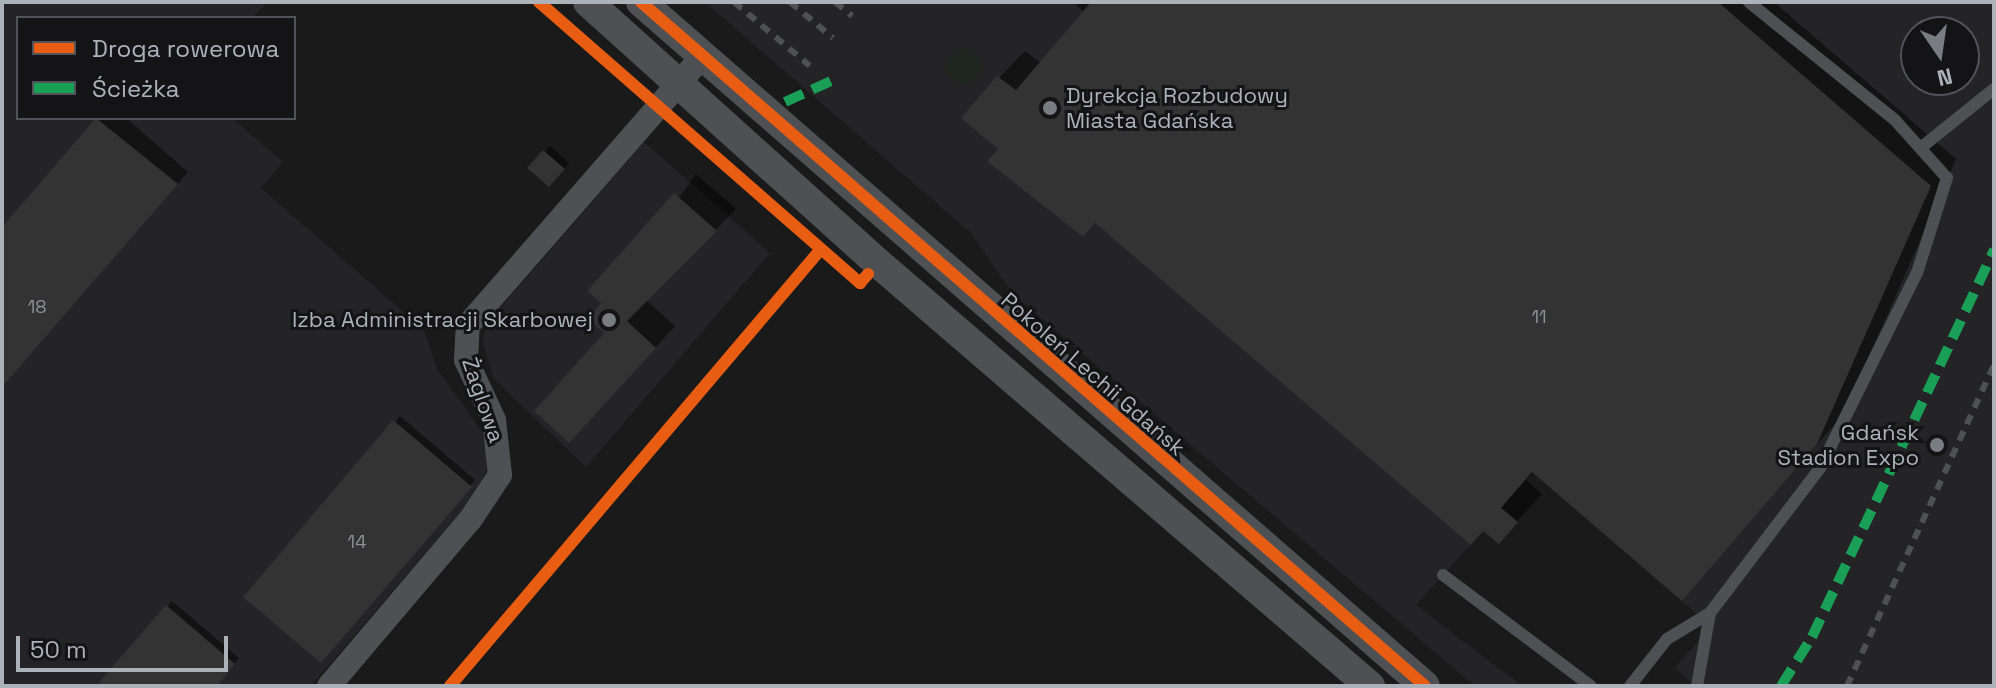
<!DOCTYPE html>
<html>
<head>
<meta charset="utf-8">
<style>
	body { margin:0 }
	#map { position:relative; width:1996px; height:688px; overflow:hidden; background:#1a1a1a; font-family:"Space Grotesk",sans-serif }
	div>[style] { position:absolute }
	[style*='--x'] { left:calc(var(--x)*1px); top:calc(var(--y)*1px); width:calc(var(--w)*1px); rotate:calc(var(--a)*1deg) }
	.built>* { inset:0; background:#242426 }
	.green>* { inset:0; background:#202721 }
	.round { border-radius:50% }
	.shadow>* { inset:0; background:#0007 }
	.building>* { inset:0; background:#333334 }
	.service>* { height:12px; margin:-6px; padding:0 6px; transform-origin:6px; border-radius:6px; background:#4e5053 }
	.minor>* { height:24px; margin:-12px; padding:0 12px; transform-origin:12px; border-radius:12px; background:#4e5053 }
	.tertiary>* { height:30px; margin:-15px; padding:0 15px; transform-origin:15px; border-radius:15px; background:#4e5053 }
	.rail>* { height:6px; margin-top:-3px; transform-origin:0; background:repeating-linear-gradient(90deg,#4e5051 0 10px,transparent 0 18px) }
	.quiet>* { height:10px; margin-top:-5px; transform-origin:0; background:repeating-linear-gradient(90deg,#1a9f57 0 20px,transparent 0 30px) }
	.cycleway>* { height:12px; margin:-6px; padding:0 6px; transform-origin:6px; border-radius:6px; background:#e95d12 }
	.dots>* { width:22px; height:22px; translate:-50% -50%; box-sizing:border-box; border:4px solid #141416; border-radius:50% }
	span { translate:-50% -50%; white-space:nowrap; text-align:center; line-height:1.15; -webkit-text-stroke:6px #141416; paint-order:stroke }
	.number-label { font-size:18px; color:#8e9298 }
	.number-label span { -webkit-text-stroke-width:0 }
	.poi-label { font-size:22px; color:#acb2ba }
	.left { translate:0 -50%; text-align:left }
	.right { translate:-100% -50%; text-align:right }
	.street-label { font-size:22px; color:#acb2ba }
	.frame { position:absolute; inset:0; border:4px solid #acb2ba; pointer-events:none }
	.legend { position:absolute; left:16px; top:16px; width:280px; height:104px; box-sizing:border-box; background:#141416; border:2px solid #515358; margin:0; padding:10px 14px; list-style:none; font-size:24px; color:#acb2ba }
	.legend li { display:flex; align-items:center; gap:16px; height:40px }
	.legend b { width:40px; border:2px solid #515358 }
	.north { position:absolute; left:1900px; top:16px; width:80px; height:80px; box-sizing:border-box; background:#141416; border:2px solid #515358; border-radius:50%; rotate:167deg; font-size:22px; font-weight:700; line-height:32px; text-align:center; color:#acb2ba }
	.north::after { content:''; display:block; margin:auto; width:28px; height:36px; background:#797d82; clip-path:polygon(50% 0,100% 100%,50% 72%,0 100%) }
	.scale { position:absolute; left:16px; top:636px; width:212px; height:36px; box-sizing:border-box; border:4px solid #acb2ba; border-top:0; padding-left:10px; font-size:24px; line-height:28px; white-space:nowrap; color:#acb2ba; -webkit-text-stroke:6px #141416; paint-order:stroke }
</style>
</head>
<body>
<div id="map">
	<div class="built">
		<i style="clip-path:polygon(2px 2px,267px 2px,253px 18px,18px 18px,18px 118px,232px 118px,283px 162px,261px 188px,424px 330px,437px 369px,485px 436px,489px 479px,311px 686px,2px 686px)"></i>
		<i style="clip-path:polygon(evenodd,705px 2px,1994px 2px,1994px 686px,1695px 686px,1675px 668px,1711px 626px,1532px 472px,1502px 507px,1518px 522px,1499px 544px,1483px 531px,1416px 605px,1522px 686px,1475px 686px,1043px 320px,1010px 290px,971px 233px,705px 2px,1916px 32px,1964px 32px,1964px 80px,1916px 80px,1916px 32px)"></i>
		<i style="clip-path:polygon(644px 142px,770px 253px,586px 467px,494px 379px,482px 340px,489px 321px)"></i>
	</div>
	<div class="green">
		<i class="round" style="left:947px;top:50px;width:34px;height:34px"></i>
	</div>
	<div class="shadow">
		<i style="clip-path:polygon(1073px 2px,1774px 2px,1956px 159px,1843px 415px,1682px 598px,1534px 471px,1526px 480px,1542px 494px,1499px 541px,1001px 148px,999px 78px,1025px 51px,1041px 63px,1085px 13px)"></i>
		<i style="clip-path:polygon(99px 118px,126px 118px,188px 172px,2px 386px,2px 230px)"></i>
		<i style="clip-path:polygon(550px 146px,569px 163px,549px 184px,530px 168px)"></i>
		<i style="clip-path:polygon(696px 174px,736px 209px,646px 300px,675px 326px,590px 420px,607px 333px,604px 303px)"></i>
		<i style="clip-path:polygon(400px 416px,475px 480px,326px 655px,395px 422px)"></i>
		<i style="clip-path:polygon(172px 601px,239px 658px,215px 686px,99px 686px)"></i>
	</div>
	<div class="building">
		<i style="clip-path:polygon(1091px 2px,1718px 2px,1931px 186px,1817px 444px,1682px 601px,1532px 472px,1501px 508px,1518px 522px,1499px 544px,1483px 531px,1471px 545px,1095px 223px,1083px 237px,987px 161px,998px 149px,961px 118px,997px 76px,1016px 90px)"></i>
		<i style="clip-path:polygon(96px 118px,178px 184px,2px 387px,2px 227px)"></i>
		<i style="clip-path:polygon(543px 150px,565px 169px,549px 187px,527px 168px)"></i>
		<i style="clip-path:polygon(674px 193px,717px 231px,627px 321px,656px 348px,569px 443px,534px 411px,604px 333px,588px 318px,601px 303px,587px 291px)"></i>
		<i style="clip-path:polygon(393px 420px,472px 487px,321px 663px,243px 597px)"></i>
		<i style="clip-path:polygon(166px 605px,235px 664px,217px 686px,96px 686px)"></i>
	</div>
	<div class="service">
		<i style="--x:1923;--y:146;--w:91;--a:-38.8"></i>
		<i style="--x:444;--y:323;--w:24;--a:5"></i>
		<i style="--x:1443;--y:575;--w:185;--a:36.9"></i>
		<i style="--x:1630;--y:686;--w:60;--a:-51.8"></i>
		<i style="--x:1667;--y:639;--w:50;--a:-31.2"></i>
		<i style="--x:1697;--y:686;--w:74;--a:-79.9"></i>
		<i style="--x:1710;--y:613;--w:182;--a:-52.8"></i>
		<i style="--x:1820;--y:468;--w:218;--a:-63.6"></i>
		<i style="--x:1917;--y:273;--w:100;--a:-72.5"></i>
		<i style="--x:1947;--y:178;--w:78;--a:-131.9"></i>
		<i style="--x:1895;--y:120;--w:188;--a:-141.1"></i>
	</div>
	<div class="minor">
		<i style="--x:329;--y:686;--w:218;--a:-49.7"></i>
		<i style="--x:470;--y:520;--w:54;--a:-56.3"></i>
		<i style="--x:500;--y:475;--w:55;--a:-96.2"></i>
		<i style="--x:494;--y:420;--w:66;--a:-115"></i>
		<i style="--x:466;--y:360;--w:35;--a:-87"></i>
		<i style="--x:468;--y:325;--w:356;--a:-48.9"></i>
	</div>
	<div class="tertiary">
		<i style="--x:588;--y:2;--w:390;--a:42"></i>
		<i style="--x:878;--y:263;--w:649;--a:40.69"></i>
		<i style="--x:641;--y:2;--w:1040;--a:41.1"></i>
	</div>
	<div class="rail">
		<i style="--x:734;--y:2;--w:99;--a:40.1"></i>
		<i style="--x:790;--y:2;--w:56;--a:39.9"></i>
		<i style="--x:835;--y:2;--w:22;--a:39"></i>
		<i style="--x:1847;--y:686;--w:353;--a:-65.4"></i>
	</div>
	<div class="quiet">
		<i style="--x:785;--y:102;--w:53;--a:-24.6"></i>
		<i style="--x:1781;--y:686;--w:58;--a:-57.7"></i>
		<i style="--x:1812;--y:637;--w:428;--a:-64.8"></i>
	</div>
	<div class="cycleway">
		<i style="--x:539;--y:2;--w:427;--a:41.2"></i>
		<i style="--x:860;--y:283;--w:12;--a:-48"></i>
		<i style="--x:641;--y:2;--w:1040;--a:41.1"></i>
		<i style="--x:450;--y:686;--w:573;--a:-49.67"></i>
	</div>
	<div class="dots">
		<i style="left:1050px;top:108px;background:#797d82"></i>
		<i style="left:609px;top:320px;background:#797d82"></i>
		<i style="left:1937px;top:445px;background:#797d82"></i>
	</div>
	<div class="number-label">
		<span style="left:37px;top:307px">18</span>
		<span style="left:1539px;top:317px">11</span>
		<span style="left:357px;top:542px">14</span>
	</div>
	<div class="poi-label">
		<span class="left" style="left:1066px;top:108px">Dyrekcja Rozbudowy<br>Miasta Gdańska</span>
		<span class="right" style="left:593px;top:320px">Izba Administracji Skarbowej</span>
		<span class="right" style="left:1919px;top:445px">Gdańsk<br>Stadion Expo</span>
	</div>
	<div class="street-label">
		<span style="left:1093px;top:374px;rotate:41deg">Pokoleń Lechii Gdańsk</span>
		<span style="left:483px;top:400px;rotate:71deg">Żaglowa</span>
	</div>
	<div class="frame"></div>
	<ul class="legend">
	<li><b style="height:10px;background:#e95d12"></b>Droga rowerowa</li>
	<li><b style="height:10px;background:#1a9f57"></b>Ścieżka</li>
	</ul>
	<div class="north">N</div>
	<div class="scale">50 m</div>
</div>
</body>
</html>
